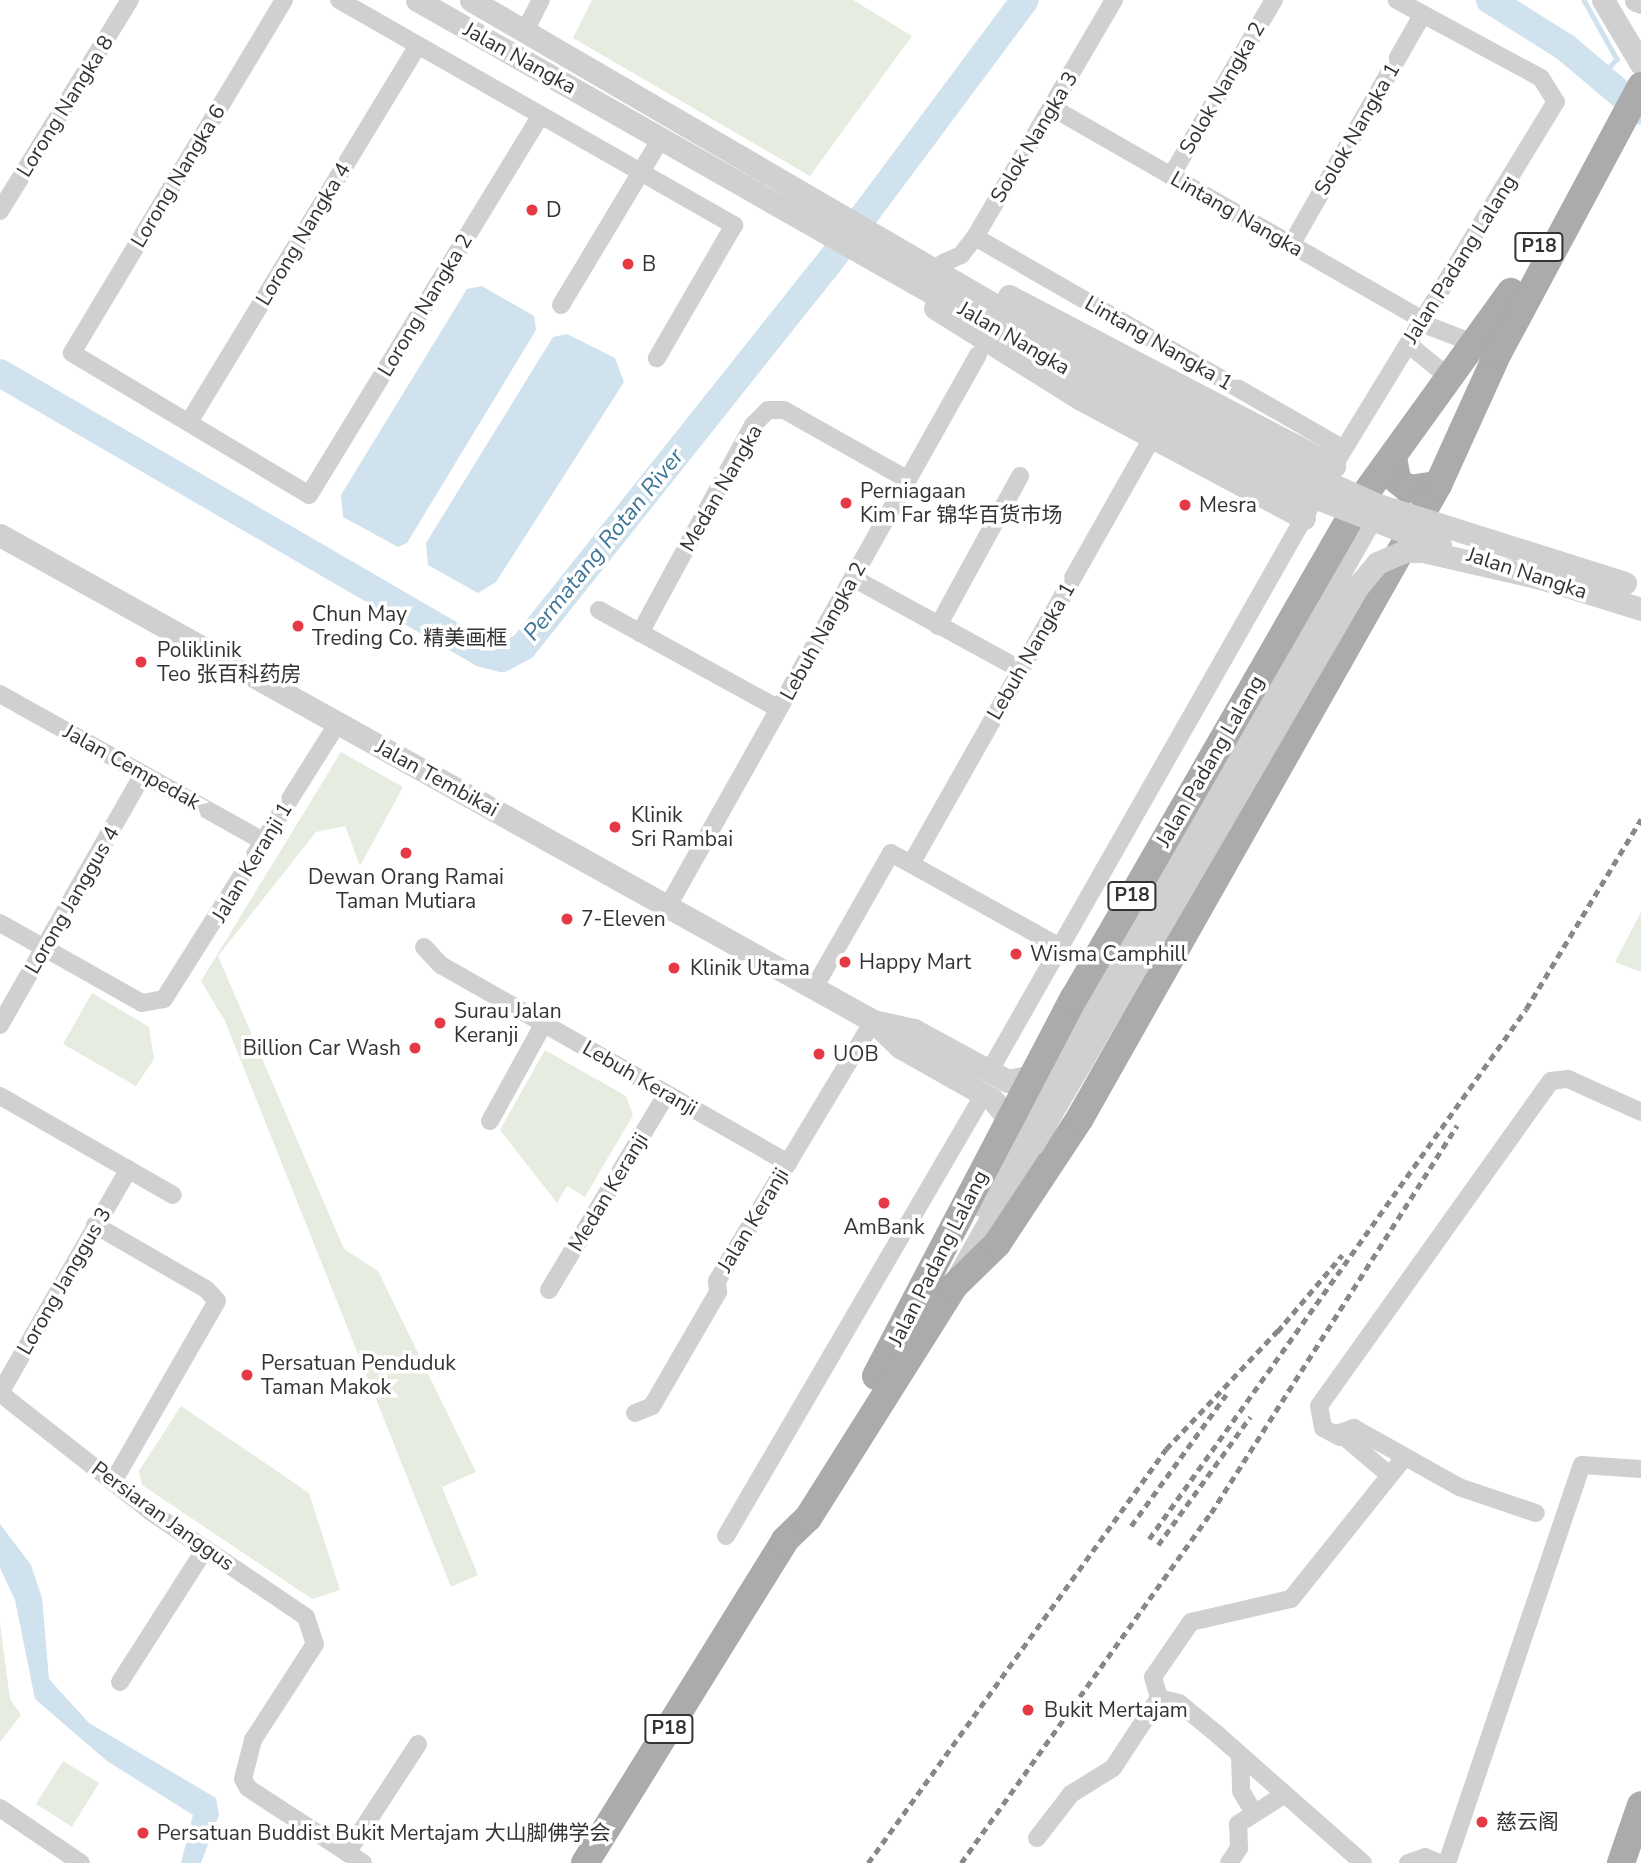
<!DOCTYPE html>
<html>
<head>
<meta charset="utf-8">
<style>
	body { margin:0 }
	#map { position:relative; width:1641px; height:1863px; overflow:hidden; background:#fff; font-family:"Nunito Sans","Noto Sans SC",sans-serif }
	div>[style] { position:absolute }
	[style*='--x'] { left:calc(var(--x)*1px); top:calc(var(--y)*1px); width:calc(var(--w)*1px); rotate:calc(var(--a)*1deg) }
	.green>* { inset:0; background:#e6ecdf }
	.water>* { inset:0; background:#cfe2ee }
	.stream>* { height:4.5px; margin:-2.25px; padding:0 2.25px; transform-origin:2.25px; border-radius:2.25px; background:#cfe2ee }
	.river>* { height:28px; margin:-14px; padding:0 14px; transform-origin:14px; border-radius:14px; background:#cfe2ee }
	.minor>* { height:18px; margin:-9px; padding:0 9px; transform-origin:9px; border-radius:9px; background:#d0d0d0 }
	.tertiary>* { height:23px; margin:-11.5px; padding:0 11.5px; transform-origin:11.5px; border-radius:11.5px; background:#d0d0d0 }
	.primary>* { height:28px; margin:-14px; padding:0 14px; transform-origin:14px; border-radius:14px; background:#ababab }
	.rail>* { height:4.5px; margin-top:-2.25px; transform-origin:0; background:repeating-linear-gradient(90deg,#888 0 7px,transparent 0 12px) }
	.tertiary-bridge>* { height:23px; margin:-11.5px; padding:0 11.5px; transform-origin:11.5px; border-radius:11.5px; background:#d0d0d0 }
	.dots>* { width:19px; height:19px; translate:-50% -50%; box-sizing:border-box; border:4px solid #fff; border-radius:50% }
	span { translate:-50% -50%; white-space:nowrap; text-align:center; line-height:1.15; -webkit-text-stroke:7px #fff; paint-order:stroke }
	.shield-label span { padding:2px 5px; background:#fff; border:2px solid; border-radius:5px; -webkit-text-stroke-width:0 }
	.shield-label { font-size:19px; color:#333; font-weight:700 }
	.street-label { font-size:21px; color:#333 }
	.poi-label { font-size:21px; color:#333 }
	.left { translate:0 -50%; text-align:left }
	.right { translate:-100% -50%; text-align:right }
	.water-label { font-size:23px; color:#3f7597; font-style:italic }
</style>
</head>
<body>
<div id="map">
	<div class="green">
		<i style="clip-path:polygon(592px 0,853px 0,912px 36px,810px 176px,573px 38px)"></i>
		<i style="clip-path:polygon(341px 752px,403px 787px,360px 866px,345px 826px,316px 832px,218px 956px,344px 1249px,378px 1271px,476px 1472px,442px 1487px,478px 1575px,451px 1587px,225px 1021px,201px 981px)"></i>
		<i style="clip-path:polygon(1641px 912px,1641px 972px,1615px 962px)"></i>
		<i style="clip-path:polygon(92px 993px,149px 1027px,154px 1059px,136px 1086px,63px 1044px)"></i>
		<i style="clip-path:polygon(545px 1050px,626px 1096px,633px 1115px,585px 1197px,567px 1186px,557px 1203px,500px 1130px)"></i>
		<i style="clip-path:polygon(181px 1406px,309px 1493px,340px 1590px,312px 1599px,142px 1485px,139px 1471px)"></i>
		<i style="clip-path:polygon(0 1623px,10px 1699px,21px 1715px,0 1742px)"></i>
		<i style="clip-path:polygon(63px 1761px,99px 1783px,72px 1827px,36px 1804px)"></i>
	</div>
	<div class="water">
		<i style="clip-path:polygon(482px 286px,534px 316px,536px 330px,407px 543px,398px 547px,343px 517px,341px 495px,467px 289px)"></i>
		<i style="clip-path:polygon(567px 334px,615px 358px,624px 382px,496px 582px,478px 593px,428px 565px,426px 543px,553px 337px)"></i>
		<i style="clip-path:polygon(0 1524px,31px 1565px,42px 1598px,49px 1679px,89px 1723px,216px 1798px,219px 1815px,201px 1863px,181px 1863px,193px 1815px,107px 1761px,35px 1699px,15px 1600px,0 1568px)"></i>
	</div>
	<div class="stream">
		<i style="--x:1584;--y:0;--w:68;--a:60.8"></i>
		<i style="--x:1617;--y:59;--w:28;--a:132"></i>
	</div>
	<div class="river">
		<i style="--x:1490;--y:0;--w:89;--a:32.1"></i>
		<i style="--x:1565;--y:47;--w:99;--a:40.1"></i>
		<i style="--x:0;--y:373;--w:557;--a:30.15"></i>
		<i style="--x:482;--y:653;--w:21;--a:14"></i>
		<i style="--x:502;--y:658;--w:24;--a:-28"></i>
		<i style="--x:523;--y:647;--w:485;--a:-51.5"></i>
		<i style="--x:825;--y:268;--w:334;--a:-53.3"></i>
	</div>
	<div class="minor">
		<i style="--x:284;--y:0;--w:412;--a:121"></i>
		<i style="--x:72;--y:353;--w:276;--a:30.9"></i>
		<i style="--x:309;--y:495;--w:445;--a:-58.6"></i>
		<i style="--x:339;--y:0;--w:455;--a:29.7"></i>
		<i style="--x:734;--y:225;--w:154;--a:120.1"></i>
		<i style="--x:525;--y:31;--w:35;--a:-63"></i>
		<i style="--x:1051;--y:107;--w:429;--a:29.8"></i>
		<i style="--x:1171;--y:176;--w:204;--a:-59.7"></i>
		<i style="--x:0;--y:211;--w:248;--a:-58.4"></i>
		<i style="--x:975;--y:237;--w:425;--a:29.9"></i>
		<i style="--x:1291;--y:245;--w:266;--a:-60.3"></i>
		<i style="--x:943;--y:263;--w:20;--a:-24"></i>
		<i style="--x:961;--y:255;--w:23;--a:-52"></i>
		<i style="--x:975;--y:237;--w:275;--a:-59.6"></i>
		<i style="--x:561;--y:305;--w:196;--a:-59"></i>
		<i style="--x:1421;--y:323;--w:61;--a:21.1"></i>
		<i style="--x:1408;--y:344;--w:57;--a:39.3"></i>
		<i style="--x:189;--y:422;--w:441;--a:-58.7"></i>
		<i style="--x:1328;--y:475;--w:437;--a:-58.6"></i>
		<i style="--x:1556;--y:102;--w:28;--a:-122"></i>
		<i style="--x:1541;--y:78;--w:164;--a:-151.6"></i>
		<i style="--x:853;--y:578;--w:192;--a:28.7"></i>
		<i style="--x:599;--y:610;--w:205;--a:28.8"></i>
		<i style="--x:938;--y:626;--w:171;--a:-61.3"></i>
		<i style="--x:640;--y:633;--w:237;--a:-61.5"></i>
		<i style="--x:753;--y:425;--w:21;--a:-45"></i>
		<i style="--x:768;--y:410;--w:16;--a:0"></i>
		<i style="--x:784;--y:410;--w:142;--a:29.4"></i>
		<i style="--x:0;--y:694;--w:301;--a:29.2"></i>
		<i style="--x:911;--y:864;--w:489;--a:-60.5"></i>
		<i style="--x:668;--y:906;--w:632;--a:-60.64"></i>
		<i style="--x:0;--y:923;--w:163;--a:29.4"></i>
		<i style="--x:142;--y:1003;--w:22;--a:-10"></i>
		<i style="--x:164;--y:999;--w:326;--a:-57.8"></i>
		<i style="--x:424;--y:947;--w:25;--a:47"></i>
		<i style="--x:441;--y:965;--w:400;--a:29.7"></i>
		<i style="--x:814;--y:988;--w:155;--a:-60.3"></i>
		<i style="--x:891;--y:853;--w:191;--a:29.1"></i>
		<i style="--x:0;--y:1025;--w:289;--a:-60.3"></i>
		<i style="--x:989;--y:1072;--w:648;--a:-60.39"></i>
		<i style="--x:0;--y:1096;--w:199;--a:29.8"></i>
		<i style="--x:490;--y:1121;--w:112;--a:-61.1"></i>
		<i style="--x:95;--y:1225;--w:128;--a:30"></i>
		<i style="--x:206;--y:1289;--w:16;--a:47"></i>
		<i style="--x:217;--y:1301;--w:209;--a:119.9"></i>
		<i style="--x:549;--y:1290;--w:229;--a:-59"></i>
		<i style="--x:0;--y:1393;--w:192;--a:38.2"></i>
		<i style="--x:151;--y:1512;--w:187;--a:34.1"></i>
		<i style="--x:306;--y:1617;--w:28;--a:72"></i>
		<i style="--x:315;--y:1644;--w:114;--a:122.9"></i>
		<i style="--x:253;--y:1740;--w:40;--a:104.4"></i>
		<i style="--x:243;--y:1779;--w:10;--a:61"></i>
		<i style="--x:248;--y:1788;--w:137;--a:33.1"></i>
		<i style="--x:0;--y:1393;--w:258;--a:-60.1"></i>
		<i style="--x:635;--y:1413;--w:18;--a:-22"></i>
		<i style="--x:652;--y:1406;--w:132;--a:-59.9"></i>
		<i style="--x:718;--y:1292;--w:11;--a:-95"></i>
		<i style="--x:717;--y:1281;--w:303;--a:-59"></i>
		<i style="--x:1340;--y:1437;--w:19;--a:-152"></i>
		<i style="--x:1323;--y:1428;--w:22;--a:-100"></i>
		<i style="--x:1319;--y:1406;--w:399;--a:-54.5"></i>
		<i style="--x:1551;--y:1081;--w:17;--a:-7"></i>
		<i style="--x:1568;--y:1079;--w:80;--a:24.3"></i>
		<i style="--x:1387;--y:1473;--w:62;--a:-139.6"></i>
		<i style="--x:1340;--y:1433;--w:15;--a:-20"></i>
		<i style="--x:1354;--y:1428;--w:120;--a:29.3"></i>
		<i style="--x:1459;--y:1487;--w:81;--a:18.7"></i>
		<i style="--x:726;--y:1536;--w:512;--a:-59.73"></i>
		<i style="--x:120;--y:1682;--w:158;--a:-57.4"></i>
		<i style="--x:1240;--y:1756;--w:35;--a:88"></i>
		<i style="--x:1241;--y:1791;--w:26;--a:59"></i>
		<i style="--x:0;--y:1808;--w:98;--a:34.2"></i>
		<i style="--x:1037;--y:1838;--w:56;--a:-52.3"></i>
		<i style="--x:1071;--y:1794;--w:49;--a:-31.8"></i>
		<i style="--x:1113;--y:1768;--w:84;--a:-56.7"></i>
		<i style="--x:347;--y:1853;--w:130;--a:-56.9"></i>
		<i style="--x:1229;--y:1863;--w:18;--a:-56"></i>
		<i style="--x:1239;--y:1848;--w:24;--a:-92"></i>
		<i style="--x:1238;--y:1824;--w:52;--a:-32.5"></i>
		<i style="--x:1363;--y:1863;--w:193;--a:-138.6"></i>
		<i style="--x:1218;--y:1735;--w:50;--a:-140.6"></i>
		<i style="--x:1179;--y:1703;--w:21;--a:-166"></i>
		<i style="--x:1159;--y:1698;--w:22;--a:-106"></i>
		<i style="--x:1153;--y:1677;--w:67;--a:-55.4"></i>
		<i style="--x:1191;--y:1622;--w:103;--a:-13"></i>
		<i style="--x:1291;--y:1599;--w:181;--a:-51.3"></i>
		<i style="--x:1408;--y:1863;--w:18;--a:-19"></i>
		<i style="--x:1425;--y:1857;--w:15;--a:23"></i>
		<i style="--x:1447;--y:1863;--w:420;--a:-71.3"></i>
		<i style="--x:1582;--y:1465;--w:59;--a:3.9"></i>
	</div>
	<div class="tertiary">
		<i style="--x:417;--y:0;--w:736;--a:29.63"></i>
		<i style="--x:471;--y:0;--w:687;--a:30.22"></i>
		<i style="--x:1603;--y:0;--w:74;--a:59.3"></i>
		<i style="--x:1636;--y:0;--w:5;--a:22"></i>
		<i style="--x:1009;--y:296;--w:367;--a:27.6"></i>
		<i style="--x:935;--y:308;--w:170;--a:32"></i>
		<i style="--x:1079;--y:398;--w:255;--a:28.1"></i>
		<i style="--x:0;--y:535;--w:999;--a:29.1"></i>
		<i style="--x:873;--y:1021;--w:42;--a:12.4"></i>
		<i style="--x:914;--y:1030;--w:107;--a:28.5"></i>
		<i style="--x:1008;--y:1081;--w:25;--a:-12"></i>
		<i style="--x:1541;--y:578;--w:105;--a:17.2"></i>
		<i style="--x:873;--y:1021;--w:37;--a:44"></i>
		<i style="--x:900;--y:1047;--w:106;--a:29.5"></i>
		<i style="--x:992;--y:1099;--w:26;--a:50"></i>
		<i style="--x:981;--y:1205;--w:805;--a:-60.44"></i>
		<i style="--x:959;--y:1275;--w:150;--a:-60.5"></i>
	</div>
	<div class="primary">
		<i style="--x:1393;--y:457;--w:23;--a:80"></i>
		<i style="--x:1397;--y:480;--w:14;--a:39"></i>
		<i style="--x:1408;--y:489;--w:30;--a:-8"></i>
		<i style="--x:876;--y:1376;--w:427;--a:-62.4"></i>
		<i style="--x:1074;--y:998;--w:573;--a:-60.08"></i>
		<i style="--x:1360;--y:501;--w:258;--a:-54.2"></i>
		<i style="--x:585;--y:1863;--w:380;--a:-58.2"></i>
		<i style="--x:785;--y:1540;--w:32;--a:-44"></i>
		<i style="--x:808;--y:1518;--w:274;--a:-57.8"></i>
		<i style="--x:954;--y:1286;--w:60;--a:-44.3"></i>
		<i style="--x:997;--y:1244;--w:151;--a:-56.6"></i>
		<i style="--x:1080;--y:1118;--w:727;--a:-60.51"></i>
		<i style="--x:1438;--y:485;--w:145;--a:-65.6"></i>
		<i style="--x:1498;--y:353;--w:303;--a:-61.8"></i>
		<i style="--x:1621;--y:1863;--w:61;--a:-71"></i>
	</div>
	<div class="rail">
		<i style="--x:1277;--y:1332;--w:101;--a:-49.8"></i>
		<i style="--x:1131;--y:1526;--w:162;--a:-54.1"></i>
		<i style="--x:1149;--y:1539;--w:650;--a:-54.57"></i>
		<i style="--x:1526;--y:1009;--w:222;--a:-58.8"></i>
		<i style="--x:1158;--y:1545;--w:158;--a:-54.3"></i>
		<i style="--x:868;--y:1863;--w:510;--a:-54.25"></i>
		<i style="--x:1166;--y:1449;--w:169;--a:-46.7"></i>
		<i style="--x:961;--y:1863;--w:430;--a:-54.5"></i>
		<i style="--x:1211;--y:1513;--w:459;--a:-57.6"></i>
	</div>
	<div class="tertiary-bridge">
		<i style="--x:1065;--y:346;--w:222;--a:28.5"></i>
		<i style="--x:1260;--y:452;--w:129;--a:24.2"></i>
		<i style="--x:1378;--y:505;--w:259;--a:17.5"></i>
		<i style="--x:1057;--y:364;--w:245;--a:28.6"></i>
		<i style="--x:1272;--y:481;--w:180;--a:20.9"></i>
		<i style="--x:1033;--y:1144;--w:646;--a:-59.78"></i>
		<i style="--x:1358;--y:586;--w:30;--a:-50"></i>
		<i style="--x:1377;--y:563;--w:30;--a:-23"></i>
		<i style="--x:1405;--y:551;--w:18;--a:0"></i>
		<i style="--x:1423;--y:551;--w:121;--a:12.9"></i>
	</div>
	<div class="dots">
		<i style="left:532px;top:210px;background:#e63946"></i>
		<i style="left:628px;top:264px;background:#e63946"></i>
		<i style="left:846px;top:503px;background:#e63946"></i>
		<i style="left:1185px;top:505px;background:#e63946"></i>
		<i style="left:298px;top:626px;background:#e63946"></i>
		<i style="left:141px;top:662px;background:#e63946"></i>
		<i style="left:615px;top:827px;background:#e63946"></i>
		<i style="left:406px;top:853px;background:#e63946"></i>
		<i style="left:567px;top:919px;background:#e63946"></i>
		<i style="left:1016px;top:954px;background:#e63946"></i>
		<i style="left:845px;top:962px;background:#e63946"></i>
		<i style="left:674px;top:968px;background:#e63946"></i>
		<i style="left:440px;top:1023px;background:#e63946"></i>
		<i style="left:415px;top:1048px;background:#e63946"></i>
		<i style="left:819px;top:1054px;background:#e63946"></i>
		<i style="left:884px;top:1203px;background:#e63946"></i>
		<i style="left:247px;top:1375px;background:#e63946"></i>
		<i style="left:1028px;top:1710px;background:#e63946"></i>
		<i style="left:1482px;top:1822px;background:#e63946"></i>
		<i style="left:143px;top:1833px;background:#e63946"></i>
	</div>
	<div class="shield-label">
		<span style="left:1539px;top:247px">P18</span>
		<span style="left:1132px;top:896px">P18</span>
		<span style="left:669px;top:1729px">P18</span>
	</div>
	<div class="street-label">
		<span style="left:520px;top:58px;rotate:29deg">Jalan Nangka</span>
		<span style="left:1222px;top:88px;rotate:-60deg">Solok Nangka 2</span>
		<span style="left:65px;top:106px;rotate:-58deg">Lorong Nangka 8</span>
		<span style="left:1357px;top:129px;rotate:-60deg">Solok Nangka 1</span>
		<span style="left:1034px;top:137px;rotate:-59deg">Solok Nangka 3</span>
		<span style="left:178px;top:176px;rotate:-59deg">Lorong Nangka 6</span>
		<span style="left:1237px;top:214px;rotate:30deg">Lintang Nangka</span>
		<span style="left:303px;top:234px;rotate:-59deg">Lorong Nangka 4</span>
		<span style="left:1460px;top:259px;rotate:-58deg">Jalan Padang Lalang</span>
		<span style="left:425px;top:305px;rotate:-59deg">Lorong Nangka 2</span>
		<span style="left:1014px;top:338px;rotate:30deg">Jalan Nangka</span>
		<span style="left:1159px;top:343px;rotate:30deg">Lintang Nangka 1</span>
		<span style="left:721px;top:488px;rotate:-60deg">Medan Nangka</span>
		<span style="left:1527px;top:573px;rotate:18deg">Jalan Nangka</span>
		<span style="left:823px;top:631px;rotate:-61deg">Lebuh Nangka 2</span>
		<span style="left:1031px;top:651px;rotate:-60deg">Lebuh Nangka 1</span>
		<span style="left:1210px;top:761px;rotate:-60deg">Jalan Padang Lalang</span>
		<span style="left:132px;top:767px;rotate:29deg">Jalan Cempedak</span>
		<span style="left:437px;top:778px;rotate:29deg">Jalan Tembikai</span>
		<span style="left:252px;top:862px;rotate:-59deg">Jalan Keranji 1</span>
		<span style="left:72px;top:900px;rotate:-60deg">Lorong Janggus 4</span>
		<span style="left:640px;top:1078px;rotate:30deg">Lebuh Keranji</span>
		<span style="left:608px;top:1192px;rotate:-59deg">Medan Keranji</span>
		<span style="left:753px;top:1220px;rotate:-59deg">Jalan Keranji</span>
		<span style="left:938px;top:1258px;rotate:-63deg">Jalan Padang Lalang</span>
		<span style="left:64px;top:1281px;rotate:-60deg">Lorong Janggus 3</span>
		<span style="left:163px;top:1516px;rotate:36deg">Persiaran Janggus</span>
	</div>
	<div class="poi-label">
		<span class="left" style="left:546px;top:210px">D</span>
		<span class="left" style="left:642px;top:264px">B</span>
		<span class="left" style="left:860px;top:503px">Perniagaan<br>Kim Far 锦华百货市场</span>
		<span class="left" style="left:1199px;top:505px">Mesra</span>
		<span class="left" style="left:312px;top:626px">Chun May<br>Treding Co. 精美画框</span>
		<span class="left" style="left:157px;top:662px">Poliklinik<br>Teo 张百科药房</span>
		<span class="left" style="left:631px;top:827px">Klinik<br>Sri Rambai</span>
		<span style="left:406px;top:889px">Dewan Orang Ramai<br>Taman Mutiara</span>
		<span class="left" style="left:581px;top:919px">7-Eleven</span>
		<span class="left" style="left:1030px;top:954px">Wisma Camphill</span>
		<span class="left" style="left:859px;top:962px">Happy Mart</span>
		<span class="left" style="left:690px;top:968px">Klinik Utama</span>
		<span class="left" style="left:454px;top:1023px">Surau Jalan<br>Keranji</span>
		<span class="right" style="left:401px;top:1048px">Billion Car Wash</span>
		<span class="left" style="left:833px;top:1054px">UOB</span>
		<span style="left:884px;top:1227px">AmBank</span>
		<span class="left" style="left:261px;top:1375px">Persatuan Penduduk<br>Taman Makok</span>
		<span class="left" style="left:1044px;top:1710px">Bukit Mertajam</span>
		<span class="left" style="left:1496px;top:1822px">慈云阁</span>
		<span class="left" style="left:157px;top:1833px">Persatuan Buddist Bukit Mertajam 大山脚佛学会</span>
	</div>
	<div class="water-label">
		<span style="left:604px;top:545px;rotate:-51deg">Permatang Rotan River</span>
	</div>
</div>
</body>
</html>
